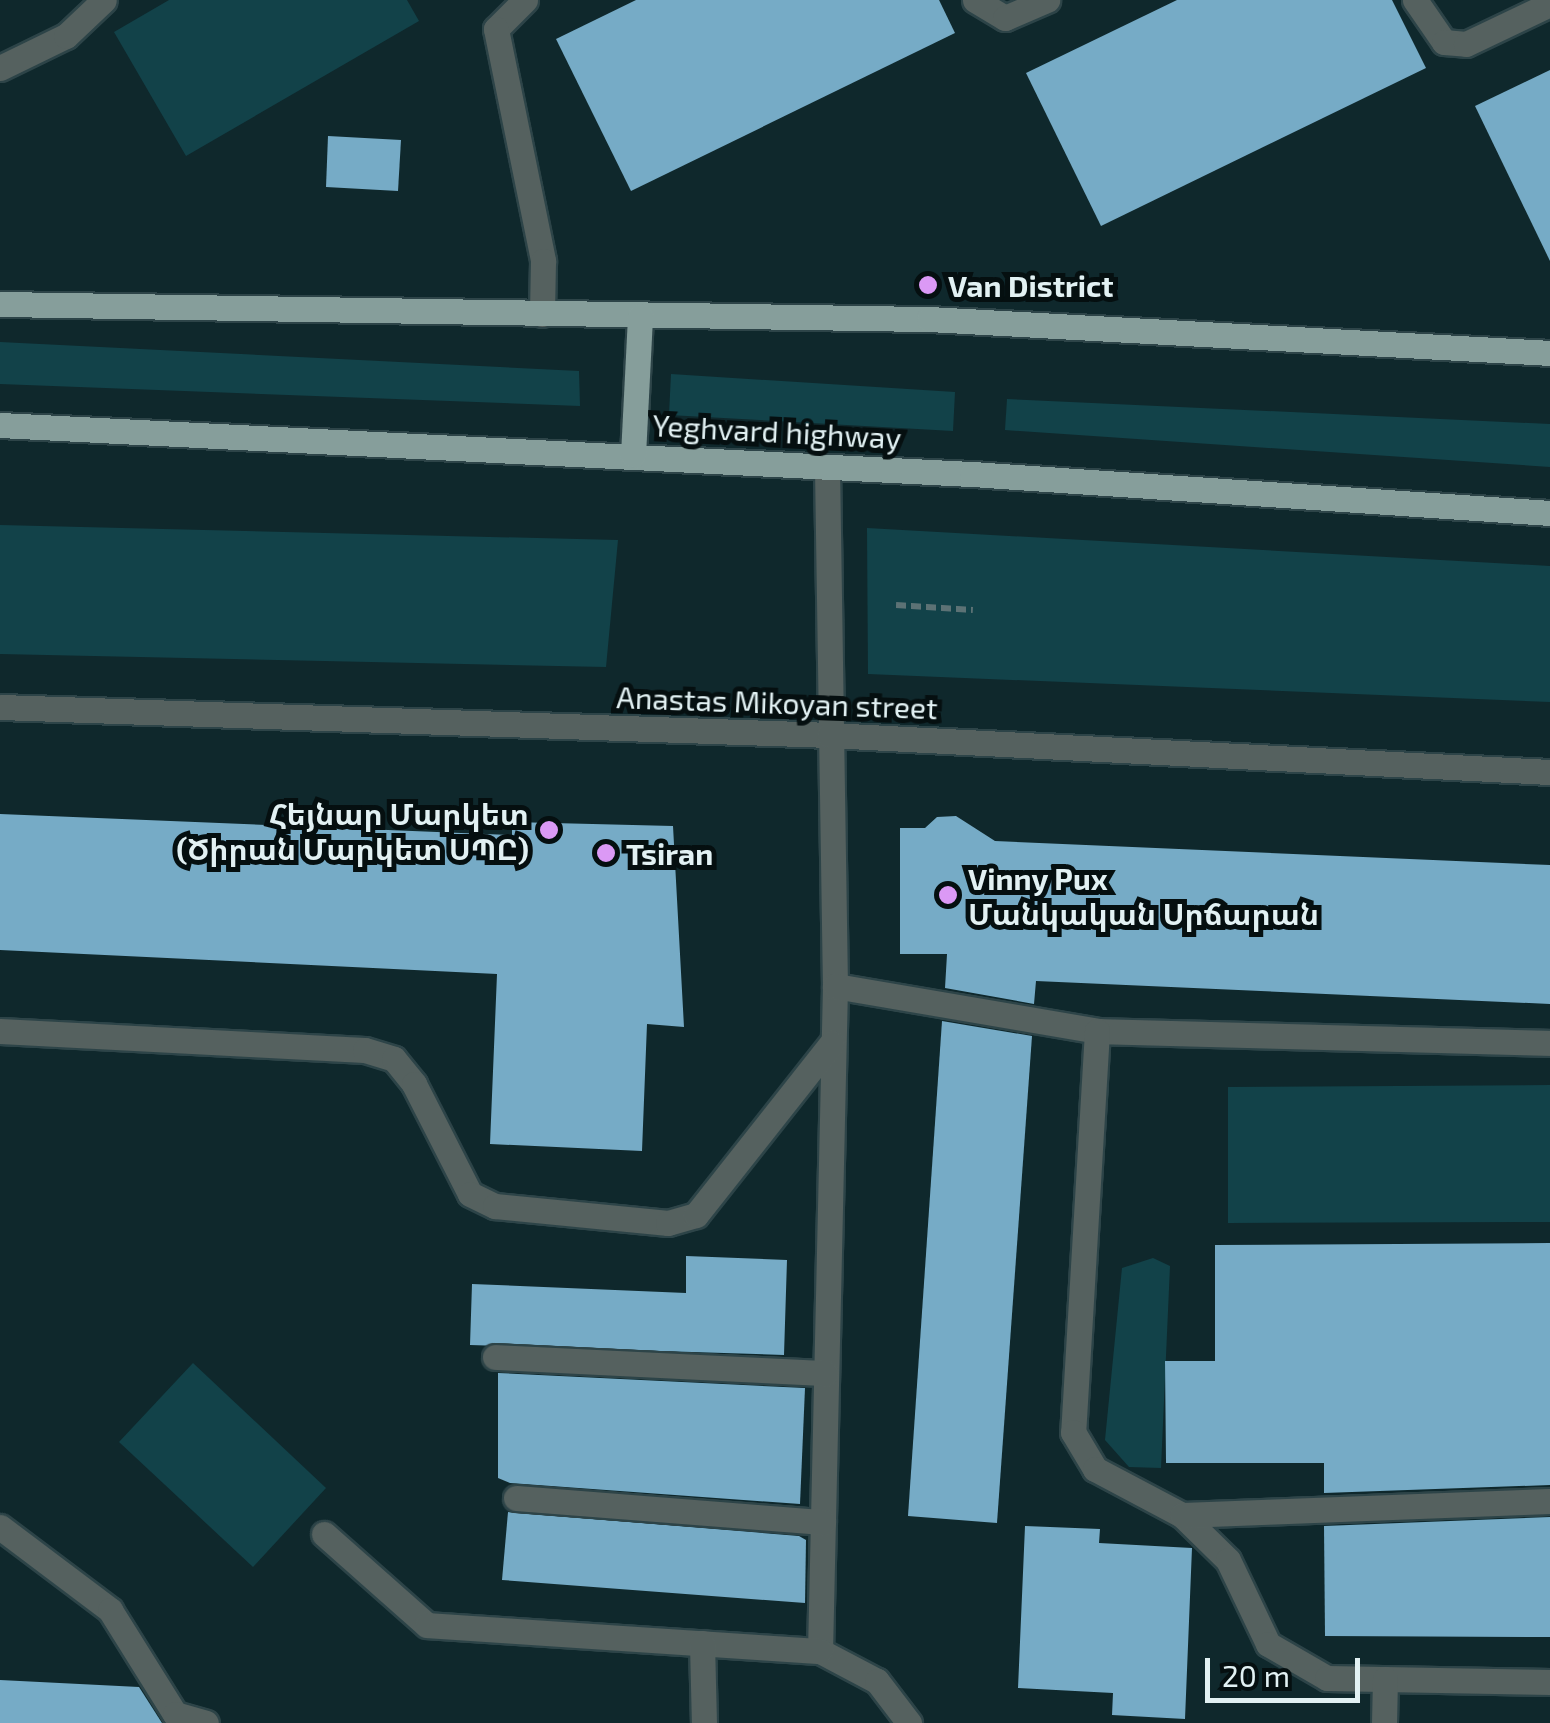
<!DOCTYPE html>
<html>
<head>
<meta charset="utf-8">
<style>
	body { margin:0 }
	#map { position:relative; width:1550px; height:1723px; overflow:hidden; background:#0f282c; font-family:"Exo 2","Noto Sans Armenian",sans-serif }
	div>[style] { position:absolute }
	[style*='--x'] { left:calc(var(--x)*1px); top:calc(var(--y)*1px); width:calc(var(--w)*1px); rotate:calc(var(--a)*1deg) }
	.green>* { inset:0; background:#124249 }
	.building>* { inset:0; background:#76abc6 }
	.path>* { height:6px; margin-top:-3px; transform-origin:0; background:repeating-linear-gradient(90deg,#5c7275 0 10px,transparent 0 15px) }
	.roads { filter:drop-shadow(2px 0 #2d4448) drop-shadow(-2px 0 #2d4448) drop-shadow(0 2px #2d4448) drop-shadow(0 -2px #2d4448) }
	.minor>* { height:25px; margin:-12.5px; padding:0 12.5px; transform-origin:12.5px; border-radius:12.5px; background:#55615f }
	.major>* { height:25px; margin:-12.5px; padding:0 12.5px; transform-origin:12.5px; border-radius:12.5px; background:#869e9b }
	.dots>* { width:28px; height:28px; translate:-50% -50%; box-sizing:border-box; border:5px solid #050f10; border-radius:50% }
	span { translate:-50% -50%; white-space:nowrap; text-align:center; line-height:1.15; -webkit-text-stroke:10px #050f10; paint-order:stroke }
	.poi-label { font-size:30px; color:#e2f1f3; font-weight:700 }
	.left { translate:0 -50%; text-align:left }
	.right { translate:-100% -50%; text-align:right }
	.street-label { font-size:30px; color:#e2f1f3 }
	.scale { position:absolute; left:1205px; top:1658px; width:155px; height:45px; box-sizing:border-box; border:5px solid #e2f1f3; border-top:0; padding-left:12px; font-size:30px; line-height:35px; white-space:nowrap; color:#e2f1f3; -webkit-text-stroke:8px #050f10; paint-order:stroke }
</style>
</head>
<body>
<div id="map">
	<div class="green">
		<i style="clip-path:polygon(169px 0,407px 0,419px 21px,186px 156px,114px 32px)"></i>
		<i style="clip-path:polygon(0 342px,579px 371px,580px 406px,0 384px)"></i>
		<i style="clip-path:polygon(671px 374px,955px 392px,953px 431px,669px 415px)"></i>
		<i style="clip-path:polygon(1007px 399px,1550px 424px,1550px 467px,1005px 430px)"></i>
		<i style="clip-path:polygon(0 525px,618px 540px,606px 667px,0 654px)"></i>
		<i style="clip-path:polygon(867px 528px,1550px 566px,1550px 702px,868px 674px)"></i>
		<i style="clip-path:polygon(1550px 1085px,1550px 1222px,1228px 1223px,1228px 1087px)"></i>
		<i style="clip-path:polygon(1153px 1258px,1170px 1266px,1161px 1468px,1129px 1467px,1105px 1440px,1122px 1268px)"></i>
		<i style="clip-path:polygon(193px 1363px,326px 1488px,253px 1567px,119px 1442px)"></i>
	</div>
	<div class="building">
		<i style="clip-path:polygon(636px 0,939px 0,955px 33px,631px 191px,556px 39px)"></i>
		<i style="clip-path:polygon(1177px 0,1392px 0,1426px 68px,1101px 226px,1026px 73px)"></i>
		<i style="clip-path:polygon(1550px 70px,1550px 261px,1475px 106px)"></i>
		<i style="clip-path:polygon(328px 136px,401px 140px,398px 191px,326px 187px)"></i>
		<i style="clip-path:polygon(0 814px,512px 835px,512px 822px,673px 826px,684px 1027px,647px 1024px,642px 1151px,490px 1144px,497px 974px,0 950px)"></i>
		<i style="clip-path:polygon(956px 816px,995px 841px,1550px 865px,1550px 1004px,1036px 981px,1034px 1004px,945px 988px,947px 954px,900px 954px,900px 828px,925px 828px,937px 817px)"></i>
		<i style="clip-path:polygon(942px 1021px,1032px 1036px,997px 1523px,908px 1516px)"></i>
		<i style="clip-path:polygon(1550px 1243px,1550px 1485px,1324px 1493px,1324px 1463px,1166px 1463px,1165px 1361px,1215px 1361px,1215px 1245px)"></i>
		<i style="clip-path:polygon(686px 1256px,787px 1260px,784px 1355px,470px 1345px,472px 1284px,686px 1293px)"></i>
		<i style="clip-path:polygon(498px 1373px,805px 1388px,800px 1504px,510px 1483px,498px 1478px)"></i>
		<i style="clip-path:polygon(508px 1512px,799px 1536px,806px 1540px,805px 1603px,502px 1580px)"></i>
		<i style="clip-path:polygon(1550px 1517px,1550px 1637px,1325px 1636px,1324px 1526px)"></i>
		<i style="clip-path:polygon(1025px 1526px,1100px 1529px,1099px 1543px,1192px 1548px,1185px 1719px,1112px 1715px,1113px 1693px,1018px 1688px)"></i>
		<i style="clip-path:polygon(0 1680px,139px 1687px,162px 1723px,0 1723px)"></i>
	</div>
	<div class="path">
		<i style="--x:896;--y:605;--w:77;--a:3.7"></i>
	</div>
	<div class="roads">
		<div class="minor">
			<i style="--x:525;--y:0;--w:41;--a:135"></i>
			<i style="--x:496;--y:29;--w:237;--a:78.5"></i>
			<i style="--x:543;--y:261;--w:53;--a:91.1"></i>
			<i style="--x:975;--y:0;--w:35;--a:31"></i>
			<i style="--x:1005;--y:18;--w:46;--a:-23.2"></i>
			<i style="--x:1415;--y:0;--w:51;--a:55.4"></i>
			<i style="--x:1444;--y:42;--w:22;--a:5"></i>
			<i style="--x:1466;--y:44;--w:93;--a:-25.5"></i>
			<i style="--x:0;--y:68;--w:73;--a:-25.9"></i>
			<i style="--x:66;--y:36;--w:52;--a:-43.5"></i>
			<i style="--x:827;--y:467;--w:519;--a:89.12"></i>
			<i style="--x:835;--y:986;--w:665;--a:91.29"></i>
			<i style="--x:820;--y:1651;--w:64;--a:27.8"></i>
			<i style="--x:877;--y:1681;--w:53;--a:52.7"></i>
			<i style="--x:0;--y:707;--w:829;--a:1.93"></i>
			<i style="--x:829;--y:735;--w:722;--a:2.94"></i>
			<i style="--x:835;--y:986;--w:266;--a:9.7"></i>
			<i style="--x:1097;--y:1031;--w:453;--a:1.5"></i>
			<i style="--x:0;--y:1031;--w:365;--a:3"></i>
			<i style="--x:365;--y:1050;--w:30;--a:17"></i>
			<i style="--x:394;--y:1059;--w:32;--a:51"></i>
			<i style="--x:414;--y:1084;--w:123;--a:63"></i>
			<i style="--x:470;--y:1194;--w:28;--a:26"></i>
			<i style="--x:495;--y:1206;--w:174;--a:5.6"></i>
			<i style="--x:668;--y:1223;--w:29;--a:-16"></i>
			<i style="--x:696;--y:1215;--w:219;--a:-51.7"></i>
			<i style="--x:1097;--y:1031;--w:402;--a:93.4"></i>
			<i style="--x:1073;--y:1432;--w:43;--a:59.3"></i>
			<i style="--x:1095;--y:1469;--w:98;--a:27.9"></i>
			<i style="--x:1182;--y:1515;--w:64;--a:44.4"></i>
			<i style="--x:1228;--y:1560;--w:93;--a:64.5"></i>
			<i style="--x:1268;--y:1644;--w:68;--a:30"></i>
			<i style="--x:1327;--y:1678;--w:223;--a:1"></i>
			<i style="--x:495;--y:1357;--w:331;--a:2.8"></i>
			<i style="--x:516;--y:1498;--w:308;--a:4.5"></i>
			<i style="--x:1182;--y:1515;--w:368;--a:-2.2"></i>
			<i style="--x:0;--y:1527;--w:138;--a:37"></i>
			<i style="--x:110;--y:1610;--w:123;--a:58"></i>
			<i style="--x:175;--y:1714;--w:32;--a:16"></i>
			<i style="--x:324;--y:1534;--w:137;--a:41.5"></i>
			<i style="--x:427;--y:1625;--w:394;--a:3.8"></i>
			<i style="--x:702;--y:1643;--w:80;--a:88.6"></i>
			<i style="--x:1384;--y:1723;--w:44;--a:-88.7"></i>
		</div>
		<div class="major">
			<i style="--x:0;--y:304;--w:929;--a:0.93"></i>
			<i style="--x:929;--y:319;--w:622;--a:3.13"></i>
			<i style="--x:0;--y:425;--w:973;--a:2.89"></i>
			<i style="--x:972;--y:474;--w:579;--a:3.86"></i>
			<i style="--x:633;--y:455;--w:139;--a:-87.1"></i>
		</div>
	</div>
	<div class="dots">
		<i style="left:928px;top:285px;background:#db99f5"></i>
		<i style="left:549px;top:830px;background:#db99f5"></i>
		<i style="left:606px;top:853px;background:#db99f5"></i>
		<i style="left:948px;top:895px;background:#db99f5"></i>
	</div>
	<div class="poi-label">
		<span class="left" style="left:948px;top:285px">Van District</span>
		<span class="right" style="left:529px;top:830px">Հեյնար Մարկետ<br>(Ծիրան Մարկետ ՍՊԸ)</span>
		<span class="left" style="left:626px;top:853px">Tsiran</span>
		<span class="left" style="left:968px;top:895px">Vinny Pux<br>Մանկական Սրճարան</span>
	</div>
	<div class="street-label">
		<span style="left:777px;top:431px;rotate:3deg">Yeghvard highway</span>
		<span style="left:777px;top:702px;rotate:2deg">Anastas Mikoyan street</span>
	</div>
	<div class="scale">20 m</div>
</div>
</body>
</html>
